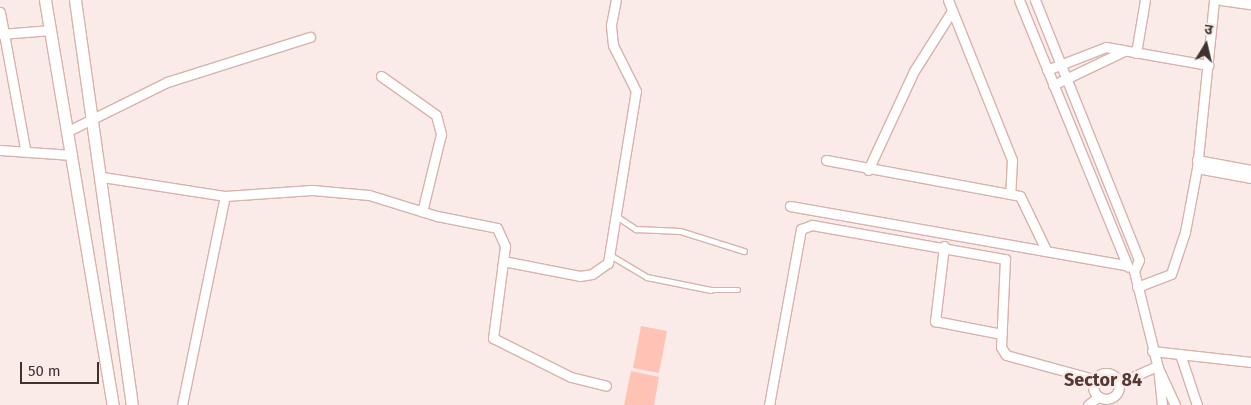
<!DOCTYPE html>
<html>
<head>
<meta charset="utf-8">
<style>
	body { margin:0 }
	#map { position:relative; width:1251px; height:405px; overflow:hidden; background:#faebe8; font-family:"Fira Sans","Noto Sans Devanagari",sans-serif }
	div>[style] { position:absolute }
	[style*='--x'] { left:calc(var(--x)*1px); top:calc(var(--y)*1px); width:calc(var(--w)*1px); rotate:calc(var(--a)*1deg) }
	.green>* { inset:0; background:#fec3b5 }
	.roads { filter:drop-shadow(1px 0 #d7b3ab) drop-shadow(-1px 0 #d7b3ab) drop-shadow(0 1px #d7b3ab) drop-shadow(0 -1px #d7b3ab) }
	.service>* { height:4.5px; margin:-2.25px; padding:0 2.25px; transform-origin:2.25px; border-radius:2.25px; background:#fff }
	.minor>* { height:9px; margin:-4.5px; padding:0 4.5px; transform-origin:4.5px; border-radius:4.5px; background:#fff }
	.minor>.ring { margin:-4.5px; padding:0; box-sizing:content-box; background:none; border:9px solid #fff; border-radius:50% }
	.tertiary>* { height:11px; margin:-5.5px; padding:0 5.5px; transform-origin:5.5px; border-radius:5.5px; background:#fff }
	span { translate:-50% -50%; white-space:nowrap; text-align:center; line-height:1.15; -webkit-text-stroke:5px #faebe8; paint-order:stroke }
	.district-label { font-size:18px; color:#543831; font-weight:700 }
	.north { position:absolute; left:1181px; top:20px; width:50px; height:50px; -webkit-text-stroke:4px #faebe8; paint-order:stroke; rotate:9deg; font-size:14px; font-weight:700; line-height:20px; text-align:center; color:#3f312e }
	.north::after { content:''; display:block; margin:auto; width:18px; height:22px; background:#3f312e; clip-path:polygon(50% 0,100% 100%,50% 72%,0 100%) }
	.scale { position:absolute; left:20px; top:362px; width:79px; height:22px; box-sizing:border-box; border:2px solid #3f312e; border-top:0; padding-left:6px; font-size:15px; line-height:18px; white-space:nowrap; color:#3f312e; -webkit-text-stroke:4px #faebe8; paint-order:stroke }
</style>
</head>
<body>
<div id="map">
	<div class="green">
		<i style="clip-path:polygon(641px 326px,667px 331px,659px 373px,633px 368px)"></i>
		<i style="clip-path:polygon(631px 371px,659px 377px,654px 405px,624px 405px)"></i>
	</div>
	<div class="roads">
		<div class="service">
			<i style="--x:618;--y:217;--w:22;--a:34"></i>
			<i style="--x:636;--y:229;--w:44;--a:2.6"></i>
			<i style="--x:680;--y:231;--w:67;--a:17.4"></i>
			<i style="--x:610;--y:255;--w:43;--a:30.7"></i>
			<i style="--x:647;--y:277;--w:65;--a:11.5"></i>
			<i style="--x:711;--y:290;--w:27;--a:0"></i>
		</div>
		<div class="minor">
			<i style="--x:948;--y:0;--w:172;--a:68.2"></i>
			<i style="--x:1012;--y:160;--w:34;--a:93"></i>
			<i style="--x:1019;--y:0;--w:288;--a:67.8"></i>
			<i style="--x:1035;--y:0;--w:280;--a:68.2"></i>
			<i style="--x:1139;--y:260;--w:12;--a:114"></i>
			<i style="--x:1134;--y:271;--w:100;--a:76.1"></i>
			<i style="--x:1221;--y:0;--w:30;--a:8"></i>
			<i style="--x:0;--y:12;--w:138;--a:79.6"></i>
			<i style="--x:1;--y:34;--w:50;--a:-4.6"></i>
			<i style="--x:1136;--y:53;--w:54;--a:-80.4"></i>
			<i style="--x:1047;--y:70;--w:63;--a:-21.3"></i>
			<i style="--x:1106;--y:47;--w:104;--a:10"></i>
			<i style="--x:381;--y:76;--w:67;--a:35.3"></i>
			<i style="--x:436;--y:115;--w:20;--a:75"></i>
			<i style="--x:441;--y:134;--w:80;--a:103.7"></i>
			<i style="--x:1053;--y:85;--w:79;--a:-25.6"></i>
			<i style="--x:68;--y:131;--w:110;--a:-26.3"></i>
			<i style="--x:167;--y:82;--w:150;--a:-17.5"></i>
			<i style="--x:0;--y:150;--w:72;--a:4"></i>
			<i style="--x:826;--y:160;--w:197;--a:10.5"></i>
			<i style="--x:1020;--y:196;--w:60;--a:64.3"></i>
			<i style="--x:1197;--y:160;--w:55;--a:10.5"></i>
			<i style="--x:1197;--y:168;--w:169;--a:-84.2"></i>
			<i style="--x:868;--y:170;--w:109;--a:-65.1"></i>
			<i style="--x:914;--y:71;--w:71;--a:-57.7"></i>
			<i style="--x:102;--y:177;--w:124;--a:8.8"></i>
			<i style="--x:790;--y:206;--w:340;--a:10"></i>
			<i style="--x:944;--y:246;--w:76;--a:96.8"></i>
			<i style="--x:935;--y:321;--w:68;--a:11"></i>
			<i style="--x:503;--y:261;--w:78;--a:11"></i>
			<i style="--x:580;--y:276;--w:12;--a:-9"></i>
			<i style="--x:592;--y:274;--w:19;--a:-35"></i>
			<i style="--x:608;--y:263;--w:174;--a:-80.8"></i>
			<i style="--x:636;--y:91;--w:51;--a:-116.6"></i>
			<i style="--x:613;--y:45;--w:20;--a:-96"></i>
			<i style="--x:611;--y:25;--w:25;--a:-79"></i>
			<i style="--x:1137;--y:287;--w:36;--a:-21"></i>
			<i style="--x:1171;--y:274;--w:44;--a:-71.6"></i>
			<i style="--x:1185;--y:232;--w:65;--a:-79.4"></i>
			<i style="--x:1197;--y:168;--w:55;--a:10.5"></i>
			<i style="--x:1152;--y:351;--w:100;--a:6.3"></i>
			<i style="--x:1180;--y:354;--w:54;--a:71.6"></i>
			<i class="ring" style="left:1093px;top:373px;width:17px;height:17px"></i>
			<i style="--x:1119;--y:383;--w:42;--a:-24.1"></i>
			<i style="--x:182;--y:405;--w:213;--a:-78.4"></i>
			<i style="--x:225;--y:196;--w:87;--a:-3.9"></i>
			<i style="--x:312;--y:190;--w:57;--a:5"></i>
			<i style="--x:369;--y:195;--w:71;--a:17.2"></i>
			<i style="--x:437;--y:216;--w:61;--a:11.3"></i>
			<i style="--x:497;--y:228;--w:20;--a:66"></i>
			<i style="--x:505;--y:246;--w:93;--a:97.4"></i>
			<i style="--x:493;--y:338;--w:87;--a:26.6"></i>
			<i style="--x:571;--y:377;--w:36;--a:14"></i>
			<i style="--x:769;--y:405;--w:179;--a:-79.7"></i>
			<i style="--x:801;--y:229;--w:12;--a:-20"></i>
			<i style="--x:812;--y:225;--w:196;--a:10"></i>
			<i style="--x:1005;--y:259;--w:88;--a:92.6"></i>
			<i style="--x:1001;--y:347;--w:9;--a:58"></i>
			<i style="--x:1006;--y:355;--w:91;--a:15.3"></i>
			<i style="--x:1088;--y:405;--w:13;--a:-39"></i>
			<i style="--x:1162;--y:405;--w:37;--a:-96"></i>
			<i style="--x:1158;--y:368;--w:41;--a:65.3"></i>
		</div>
		<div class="tertiary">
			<i style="--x:45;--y:0;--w:411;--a:80.5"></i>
			<i style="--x:75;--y:0;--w:409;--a:82"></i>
		</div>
	</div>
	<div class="district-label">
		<span style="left:1103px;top:380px">Sector 84</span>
	</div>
	<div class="north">उ</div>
	<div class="scale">50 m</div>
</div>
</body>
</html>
